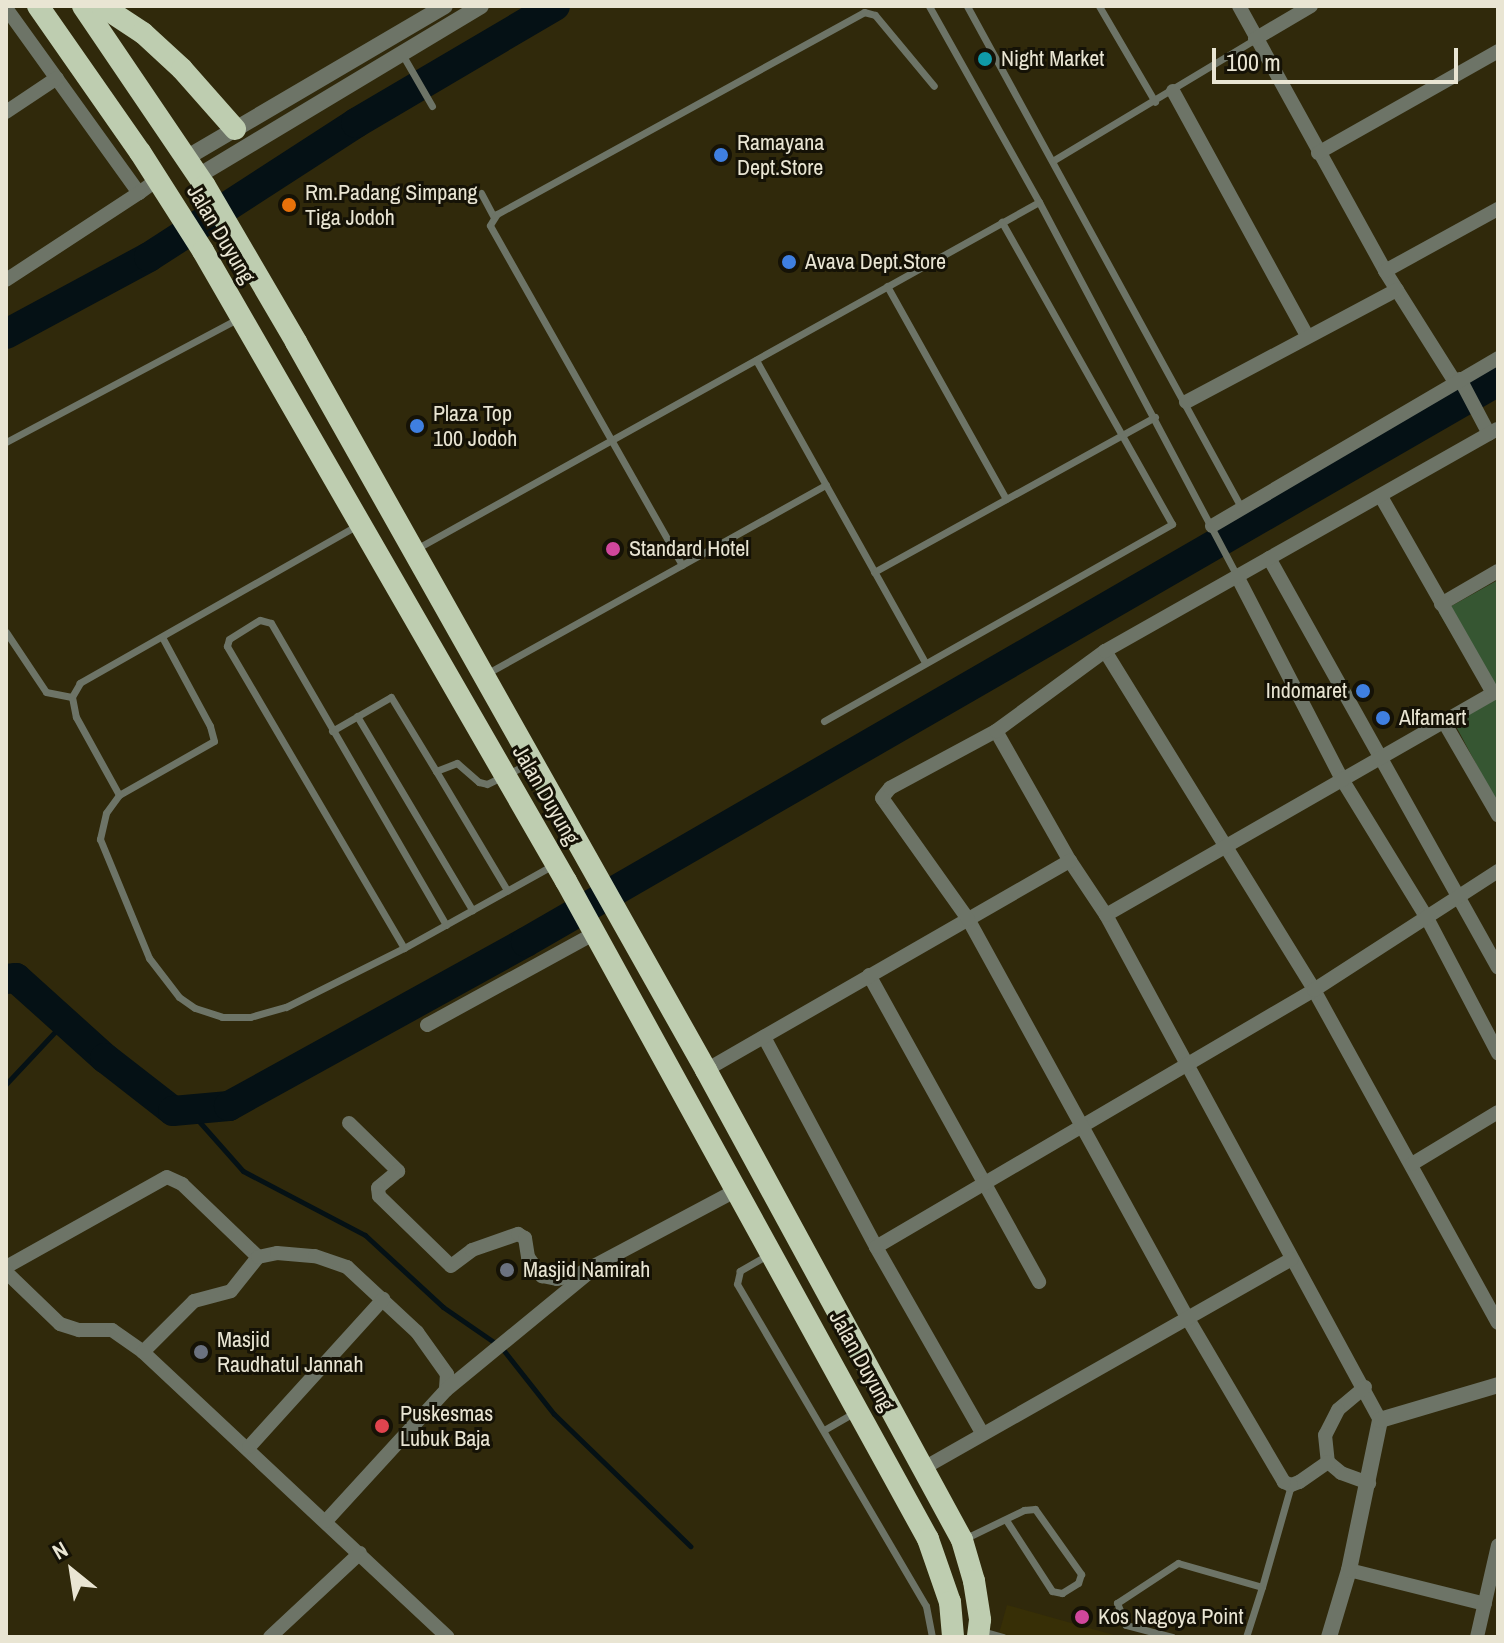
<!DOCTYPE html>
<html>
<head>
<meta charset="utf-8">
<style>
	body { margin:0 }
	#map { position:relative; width:1504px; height:1643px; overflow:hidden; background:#30290b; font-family:"Archivo Narrow",sans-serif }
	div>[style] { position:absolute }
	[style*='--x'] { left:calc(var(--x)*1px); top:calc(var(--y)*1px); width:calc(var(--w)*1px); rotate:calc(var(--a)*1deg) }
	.built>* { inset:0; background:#372f06 }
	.green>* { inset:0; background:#365632 }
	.stream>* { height:5px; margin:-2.5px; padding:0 2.5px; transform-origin:2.5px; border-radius:2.5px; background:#051115 }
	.river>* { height:30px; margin:-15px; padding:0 15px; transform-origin:15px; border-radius:15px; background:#051115 }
	.service>* { height:7px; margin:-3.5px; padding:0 3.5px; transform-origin:3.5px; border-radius:3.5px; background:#6d7467 }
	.minor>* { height:14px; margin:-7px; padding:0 7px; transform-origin:7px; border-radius:7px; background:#6d7467 }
	.tertiary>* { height:16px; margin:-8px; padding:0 8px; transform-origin:8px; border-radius:8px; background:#6d7467 }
	.trunk>* { height:22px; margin:-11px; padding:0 11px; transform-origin:11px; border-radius:11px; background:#becdb0 }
	.dots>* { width:22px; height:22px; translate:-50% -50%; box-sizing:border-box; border:4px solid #151206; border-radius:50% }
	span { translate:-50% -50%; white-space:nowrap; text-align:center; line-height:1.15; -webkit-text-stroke:6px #151206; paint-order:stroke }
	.poi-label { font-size:22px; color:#e9e5d3 }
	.left { translate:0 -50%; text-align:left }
	.right { translate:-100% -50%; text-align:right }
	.street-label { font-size:22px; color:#e9e5d3 }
	.frame { position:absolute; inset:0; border:8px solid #e9e5d3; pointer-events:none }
	.north { position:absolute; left:32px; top:1531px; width:80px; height:80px; -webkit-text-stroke:6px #151206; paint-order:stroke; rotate:330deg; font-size:22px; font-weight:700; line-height:32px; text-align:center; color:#e9e5d3 }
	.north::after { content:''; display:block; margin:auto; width:28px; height:36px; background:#e9e5d3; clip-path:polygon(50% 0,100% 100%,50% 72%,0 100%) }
	.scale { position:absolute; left:1212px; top:48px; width:246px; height:36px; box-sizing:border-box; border:4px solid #e9e5d3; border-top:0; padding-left:10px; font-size:24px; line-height:28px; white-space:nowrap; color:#e9e5d3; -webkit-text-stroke:6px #151206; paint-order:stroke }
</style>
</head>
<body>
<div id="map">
	<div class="built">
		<i style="clip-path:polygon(1007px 1605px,1121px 1637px,998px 1637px)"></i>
	</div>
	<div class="green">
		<i style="clip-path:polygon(1498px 580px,1498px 805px,1450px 715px,1486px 690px,1439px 613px)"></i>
	</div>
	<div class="stream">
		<i style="--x:6;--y:1084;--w:85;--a:-46.9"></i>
		<i style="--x:189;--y:1110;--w:81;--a:48.5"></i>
		<i style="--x:243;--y:1171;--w:138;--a:27.7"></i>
		<i style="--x:365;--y:1235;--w:106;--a:42.7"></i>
		<i style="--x:443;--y:1307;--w:70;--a:34.6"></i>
		<i style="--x:501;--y:1347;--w:85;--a:51.7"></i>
		<i style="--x:554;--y:1414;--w:190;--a:44.1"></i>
	</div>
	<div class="river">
		<i style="--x:6;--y:334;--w:162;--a:-28.3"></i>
		<i style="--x:149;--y:257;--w:247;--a:-32.9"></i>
		<i style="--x:356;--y:123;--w:231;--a:-30.5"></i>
		<i style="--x:6;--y:979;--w:10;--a:-6"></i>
		<i style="--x:16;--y:978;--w:120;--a:42"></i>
		<i style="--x:105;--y:1058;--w:86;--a:37.9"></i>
		<i style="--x:173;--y:1111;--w:56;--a:-5.1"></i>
		<i style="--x:229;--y:1106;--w:339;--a:-28.9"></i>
		<i style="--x:526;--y:942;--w:1122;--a:-29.99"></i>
	</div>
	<div class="service">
		<i style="--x:929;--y:6;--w:225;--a:60.7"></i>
		<i style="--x:1039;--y:202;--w:423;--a:62.1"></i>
		<i style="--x:967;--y:6;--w:573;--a:61.33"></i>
		<i style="--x:1099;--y:6;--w:111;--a:59.7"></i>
		<i style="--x:402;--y:54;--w:60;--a:60"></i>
		<i style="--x:1054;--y:160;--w:235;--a:-31"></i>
		<i style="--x:481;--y:193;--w:27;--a:62"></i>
		<i style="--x:887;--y:286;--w:244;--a:60.8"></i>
		<i style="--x:756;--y:360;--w:346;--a:60.8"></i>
		<i style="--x:6;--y:442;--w:262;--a:-28"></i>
		<i style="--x:356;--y:526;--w:318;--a:150.4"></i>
		<i style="--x:80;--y:683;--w:16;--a:120"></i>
		<i style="--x:72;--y:697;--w:20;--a:79"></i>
		<i style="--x:76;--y:717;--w:89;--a:61.1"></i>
		<i style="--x:119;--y:795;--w:22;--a:126"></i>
		<i style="--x:106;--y:813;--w:27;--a:103"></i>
		<i style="--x:100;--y:839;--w:129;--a:67.6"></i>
		<i style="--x:149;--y:958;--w:49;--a:52.4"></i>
		<i style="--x:179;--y:997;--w:19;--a:35"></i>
		<i style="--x:195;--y:1008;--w:28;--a:18"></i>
		<i style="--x:222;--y:1017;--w:28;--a:0"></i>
		<i style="--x:250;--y:1017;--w:37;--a:-16"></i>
		<i style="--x:286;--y:1007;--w:132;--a:-26.6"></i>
		<i style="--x:404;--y:948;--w:171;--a:-29.1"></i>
		<i style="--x:416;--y:549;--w:713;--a:-29.12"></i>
		<i style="--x:682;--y:565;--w:390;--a:-119.5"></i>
		<i style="--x:490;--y:225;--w:13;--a:-58"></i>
		<i style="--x:497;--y:214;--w:419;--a:-28.8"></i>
		<i style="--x:864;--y:12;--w:11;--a:15"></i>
		<i style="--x:875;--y:15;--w:92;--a:50.3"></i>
		<i style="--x:874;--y:572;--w:321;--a:-28.9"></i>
		<i style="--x:6;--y:632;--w:72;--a:56.3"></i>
		<i style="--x:46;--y:692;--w:26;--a:11"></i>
		<i style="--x:486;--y:674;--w:389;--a:-29.1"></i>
		<i style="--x:357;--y:716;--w:226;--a:59.3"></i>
		<i style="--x:824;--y:721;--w:400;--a:-29.5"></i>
		<i style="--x:1172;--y:524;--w:347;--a:-119.4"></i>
		<i style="--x:332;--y:731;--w:68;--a:-30"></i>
		<i style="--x:391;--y:697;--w:87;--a:58.7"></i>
		<i style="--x:436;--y:771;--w:22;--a:-21"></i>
		<i style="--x:457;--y:763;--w:29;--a:41"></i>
		<i style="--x:479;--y:782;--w:8;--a:14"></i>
		<i style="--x:487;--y:784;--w:46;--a:-26"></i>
		<i style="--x:436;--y:771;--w:139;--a:59.2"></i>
		<i style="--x:119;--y:795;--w:109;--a:-29.6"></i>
		<i style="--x:214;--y:741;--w:16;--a:-105"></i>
		<i style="--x:210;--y:726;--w:101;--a:-118.3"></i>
		<i style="--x:404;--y:948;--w:350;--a:-120.4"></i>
		<i style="--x:227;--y:646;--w:7;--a:-74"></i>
		<i style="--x:229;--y:639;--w:36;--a:-32"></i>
		<i style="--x:260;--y:620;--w:11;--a:15"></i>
		<i style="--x:271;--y:623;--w:349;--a:59.9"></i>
		<i style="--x:769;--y:1254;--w:34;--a:150"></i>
		<i style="--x:740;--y:1271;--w:13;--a:103"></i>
		<i style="--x:737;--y:1284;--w:373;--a:59.6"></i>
		<i style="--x:926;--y:1606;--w:32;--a:79"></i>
		<i style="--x:824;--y:1430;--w:34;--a:-30"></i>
		<i style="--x:964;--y:1539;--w:67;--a:-25.8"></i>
		<i style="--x:1024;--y:1510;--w:11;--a:-5"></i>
		<i style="--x:1035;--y:1509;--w:80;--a:54.7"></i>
		<i style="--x:1081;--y:1574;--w:9;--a:108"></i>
		<i style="--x:1078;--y:1583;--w:19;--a:148"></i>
		<i style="--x:1062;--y:1593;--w:10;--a:-169"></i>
		<i style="--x:1052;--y:1591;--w:85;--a:-122.9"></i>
		<i style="--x:982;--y:1631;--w:22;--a:16"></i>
		<i style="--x:1172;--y:1637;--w:48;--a:-165.4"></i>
		<i style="--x:1126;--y:1625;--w:24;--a:-112"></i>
		<i style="--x:1117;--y:1603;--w:73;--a:-33.3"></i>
		<i style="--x:1178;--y:1563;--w:87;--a:15.9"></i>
		<i style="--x:1262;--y:1587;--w:106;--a:-74.1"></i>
		<i style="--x:1246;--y:1637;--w:52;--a:-72.3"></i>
	</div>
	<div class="minor">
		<i style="--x:1239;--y:6;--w:303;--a:61.1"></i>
		<i style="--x:1385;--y:271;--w:131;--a:57.8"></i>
		<i style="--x:6;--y:8;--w:228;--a:54.3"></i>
		<i style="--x:139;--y:193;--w:24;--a:-36"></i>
		<i style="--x:1255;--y:39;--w:65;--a:-30.5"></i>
		<i style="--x:1173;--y:91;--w:279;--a:61.3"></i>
		<i style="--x:6;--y:112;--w:61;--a:-33.7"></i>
		<i style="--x:1318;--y:153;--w:207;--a:-29.5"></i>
		<i style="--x:1385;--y:271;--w:129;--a:-28.8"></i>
		<i style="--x:6;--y:280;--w:159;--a:-33.2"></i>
		<i style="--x:1460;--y:379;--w:62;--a:62.2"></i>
		<i style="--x:1186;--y:402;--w:239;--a:-28"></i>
		<i style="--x:1212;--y:526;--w:332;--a:-30.4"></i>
		<i style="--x:1269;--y:558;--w:469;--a:60.8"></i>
		<i style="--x:1237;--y:576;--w:231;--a:62.7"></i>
		<i style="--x:1343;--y:781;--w:161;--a:58.5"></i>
		<i style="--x:1427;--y:918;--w:153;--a:62.3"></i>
		<i style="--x:1441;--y:604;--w:66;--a:-30.1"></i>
		<i style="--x:1105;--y:651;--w:398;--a:58.3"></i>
		<i style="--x:1314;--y:990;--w:380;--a:61.1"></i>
		<i style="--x:1444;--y:722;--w:108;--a:59.9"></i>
		<i style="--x:996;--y:731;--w:150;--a:60.4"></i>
		<i style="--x:1070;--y:861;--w:65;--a:56.3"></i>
		<i style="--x:1106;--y:915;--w:575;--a:61.52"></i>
		<i style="--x:1106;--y:915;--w:446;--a:-29.8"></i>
		<i style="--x:1493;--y:693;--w:226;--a:-119.7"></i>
		<i style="--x:869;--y:975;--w:351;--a:61"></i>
		<i style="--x:427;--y:1025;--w:192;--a:-28.7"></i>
		<i style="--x:764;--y:1037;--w:238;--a:61.9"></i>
		<i style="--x:876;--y:1247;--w:214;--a:60.3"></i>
		<i style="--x:706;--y:1070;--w:420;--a:-29.9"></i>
		<i style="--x:349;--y:1123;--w:69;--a:44.4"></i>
		<i style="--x:398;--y:1171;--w:26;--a:140"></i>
		<i style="--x:378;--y:1188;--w:8;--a:83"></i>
		<i style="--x:379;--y:1196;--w:100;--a:44.2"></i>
		<i style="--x:451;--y:1266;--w:26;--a:-37"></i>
		<i style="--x:472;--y:1250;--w:49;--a:-19.2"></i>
		<i style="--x:518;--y:1234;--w:8;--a:30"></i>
		<i style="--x:525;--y:1238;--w:19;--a:81"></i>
		<i style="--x:528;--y:1257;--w:24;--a:54"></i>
		<i style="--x:542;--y:1276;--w:15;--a:11"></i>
		<i style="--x:557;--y:1279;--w:20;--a:-11"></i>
		<i style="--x:577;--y:1275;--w:181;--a:-28"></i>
		<i style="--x:1412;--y:1164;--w:100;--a:-31.2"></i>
		<i style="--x:876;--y:1247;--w:508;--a:-30.4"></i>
		<i style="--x:1314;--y:990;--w:219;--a:-32.9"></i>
		<i style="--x:6;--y:1267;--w:184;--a:-29.2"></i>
		<i style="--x:167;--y:1177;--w:17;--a:25"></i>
		<i style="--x:182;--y:1184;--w:105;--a:43.8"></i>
		<i style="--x:6;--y:1272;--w:75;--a:43.9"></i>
		<i style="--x:60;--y:1324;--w:20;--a:18"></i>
		<i style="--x:79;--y:1330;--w:33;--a:0"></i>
		<i style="--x:112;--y:1330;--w:38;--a:35"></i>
		<i style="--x:143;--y:1352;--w:417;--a:43.1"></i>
		<i style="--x:143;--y:1352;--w:72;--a:-45"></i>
		<i style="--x:194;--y:1301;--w:38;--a:-15"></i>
		<i style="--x:231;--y:1291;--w:43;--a:-51.5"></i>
		<i style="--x:258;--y:1257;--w:19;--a:-12"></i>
		<i style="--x:277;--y:1253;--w:38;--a:5"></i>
		<i style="--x:315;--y:1256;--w:34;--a:19"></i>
		<i style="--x:347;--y:1267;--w:96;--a:42.9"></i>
		<i style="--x:417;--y:1332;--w:52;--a:54.5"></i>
		<i style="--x:447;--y:1374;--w:16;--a:94"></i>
		<i style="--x:1365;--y:1387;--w:35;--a:140"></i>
		<i style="--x:1338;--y:1410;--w:28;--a:117"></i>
		<i style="--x:1325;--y:1435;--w:27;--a:84"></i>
		<i style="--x:1328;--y:1462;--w:17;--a:40"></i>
		<i style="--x:1341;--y:1473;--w:30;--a:20"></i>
		<i style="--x:249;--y:1447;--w:200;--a:-47.8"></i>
		<i style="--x:1328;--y:1462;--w:35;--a:145"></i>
		<i style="--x:1299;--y:1482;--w:9;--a:159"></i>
		<i style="--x:1291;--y:1485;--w:8;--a:-157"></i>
		<i style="--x:1284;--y:1482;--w:189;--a:-120.5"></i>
		<i style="--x:1188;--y:1319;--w:457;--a:-118.8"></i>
		<i style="--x:968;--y:919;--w:148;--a:-125.4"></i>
		<i style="--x:882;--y:798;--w:13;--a:-51"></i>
		<i style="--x:890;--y:788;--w:120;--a:-28.3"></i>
		<i style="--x:996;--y:731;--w:135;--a:-36.3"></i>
		<i style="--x:1105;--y:651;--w:451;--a:-29.5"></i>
		<i style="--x:922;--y:1469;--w:425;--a:-29.6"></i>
		<i style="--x:326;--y:1521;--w:178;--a:-47.5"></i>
		<i style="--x:446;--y:1390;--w:183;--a:-39.4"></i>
		<i style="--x:1349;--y:1570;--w:140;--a:14"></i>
		<i style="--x:270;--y:1637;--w:123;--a:-43"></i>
		<i style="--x:1477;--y:1637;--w:94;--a:-77.1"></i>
	</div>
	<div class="tertiary">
		<i style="--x:186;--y:158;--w:300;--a:-30.4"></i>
		<i style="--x:198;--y:176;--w:330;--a:-31"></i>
		<i style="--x:1329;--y:1637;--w:70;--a:-73.4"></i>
		<i style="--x:1349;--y:1570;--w:153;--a:-78.3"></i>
		<i style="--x:1380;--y:1420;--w:123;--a:-16.5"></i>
	</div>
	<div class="trunk">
		<i style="--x:38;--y:6;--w:178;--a:55.1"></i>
		<i style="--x:140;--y:152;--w:117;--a:57.5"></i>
		<i style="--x:203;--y:251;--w:727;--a:60.05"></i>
		<i style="--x:566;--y:881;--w:751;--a:61.18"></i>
		<i style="--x:928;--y:1539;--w:67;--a:70.8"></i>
		<i style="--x:950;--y:1602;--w:35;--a:85"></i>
		<i style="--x:83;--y:6;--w:217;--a:55.9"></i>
		<i style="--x:205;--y:186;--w:181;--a:59.7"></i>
		<i style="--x:296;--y:342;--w:836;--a:60.61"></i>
		<i style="--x:706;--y:1070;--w:535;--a:61.42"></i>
		<i style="--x:962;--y:1540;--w:43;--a:73.7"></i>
		<i style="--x:974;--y:1581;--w:39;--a:81"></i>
		<i style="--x:980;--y:1620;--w:17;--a:97"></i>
		<i style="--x:102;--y:6;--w:49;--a:33.4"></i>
		<i style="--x:143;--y:33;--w:53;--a:42.7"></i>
		<i style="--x:182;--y:69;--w:80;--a:48.5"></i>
	</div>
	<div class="dots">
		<i style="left:985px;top:59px;background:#0f9aa8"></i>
		<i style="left:721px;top:155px;background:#3f7fe0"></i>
		<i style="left:289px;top:205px;background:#e8710a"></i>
		<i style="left:789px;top:262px;background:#3f7fe0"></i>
		<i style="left:417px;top:426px;background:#3f7fe0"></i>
		<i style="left:613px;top:549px;background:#d1479c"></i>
		<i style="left:1363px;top:691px;background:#3f7fe0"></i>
		<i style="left:1383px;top:718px;background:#3f7fe0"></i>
		<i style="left:507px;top:1270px;background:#6b7280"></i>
		<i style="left:201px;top:1352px;background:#6b7280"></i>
		<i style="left:382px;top:1426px;background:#e0444e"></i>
		<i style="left:1082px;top:1617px;background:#d1479c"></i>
	</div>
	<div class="poi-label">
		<span class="left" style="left:1001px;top:59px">Night Market</span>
		<span class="left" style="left:737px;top:155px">Ramayana<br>Dept.Store</span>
		<span class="left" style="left:305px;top:205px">Rm.Padang Simpang<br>Tiga Jodoh</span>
		<span class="left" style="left:805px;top:262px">Avava Dept.Store</span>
		<span class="left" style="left:433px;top:426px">Plaza Top<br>100 Jodoh</span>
		<span class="left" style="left:629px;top:549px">Standard Hotel</span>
		<span class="right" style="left:1347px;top:691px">Indomaret</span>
		<span class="left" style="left:1399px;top:718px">Alfamart</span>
		<span class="left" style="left:523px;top:1270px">Masjid Namirah</span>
		<span class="left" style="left:217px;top:1352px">Masjid<br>Raudhatul Jannah</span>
		<span class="left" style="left:400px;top:1426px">Puskesmas<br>Lubuk Baja</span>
		<span class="left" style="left:1098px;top:1617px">Kos Nagoya Point</span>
	</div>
	<div class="street-label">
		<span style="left:221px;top:234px;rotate:59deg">Jalan Duyung</span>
		<span style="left:546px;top:795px;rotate:60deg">Jalan Duyung</span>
		<span style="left:862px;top:1361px;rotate:61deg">Jalan Duyung</span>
	</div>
	<div class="frame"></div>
	<div class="north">N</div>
	<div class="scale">100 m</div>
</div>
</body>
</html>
